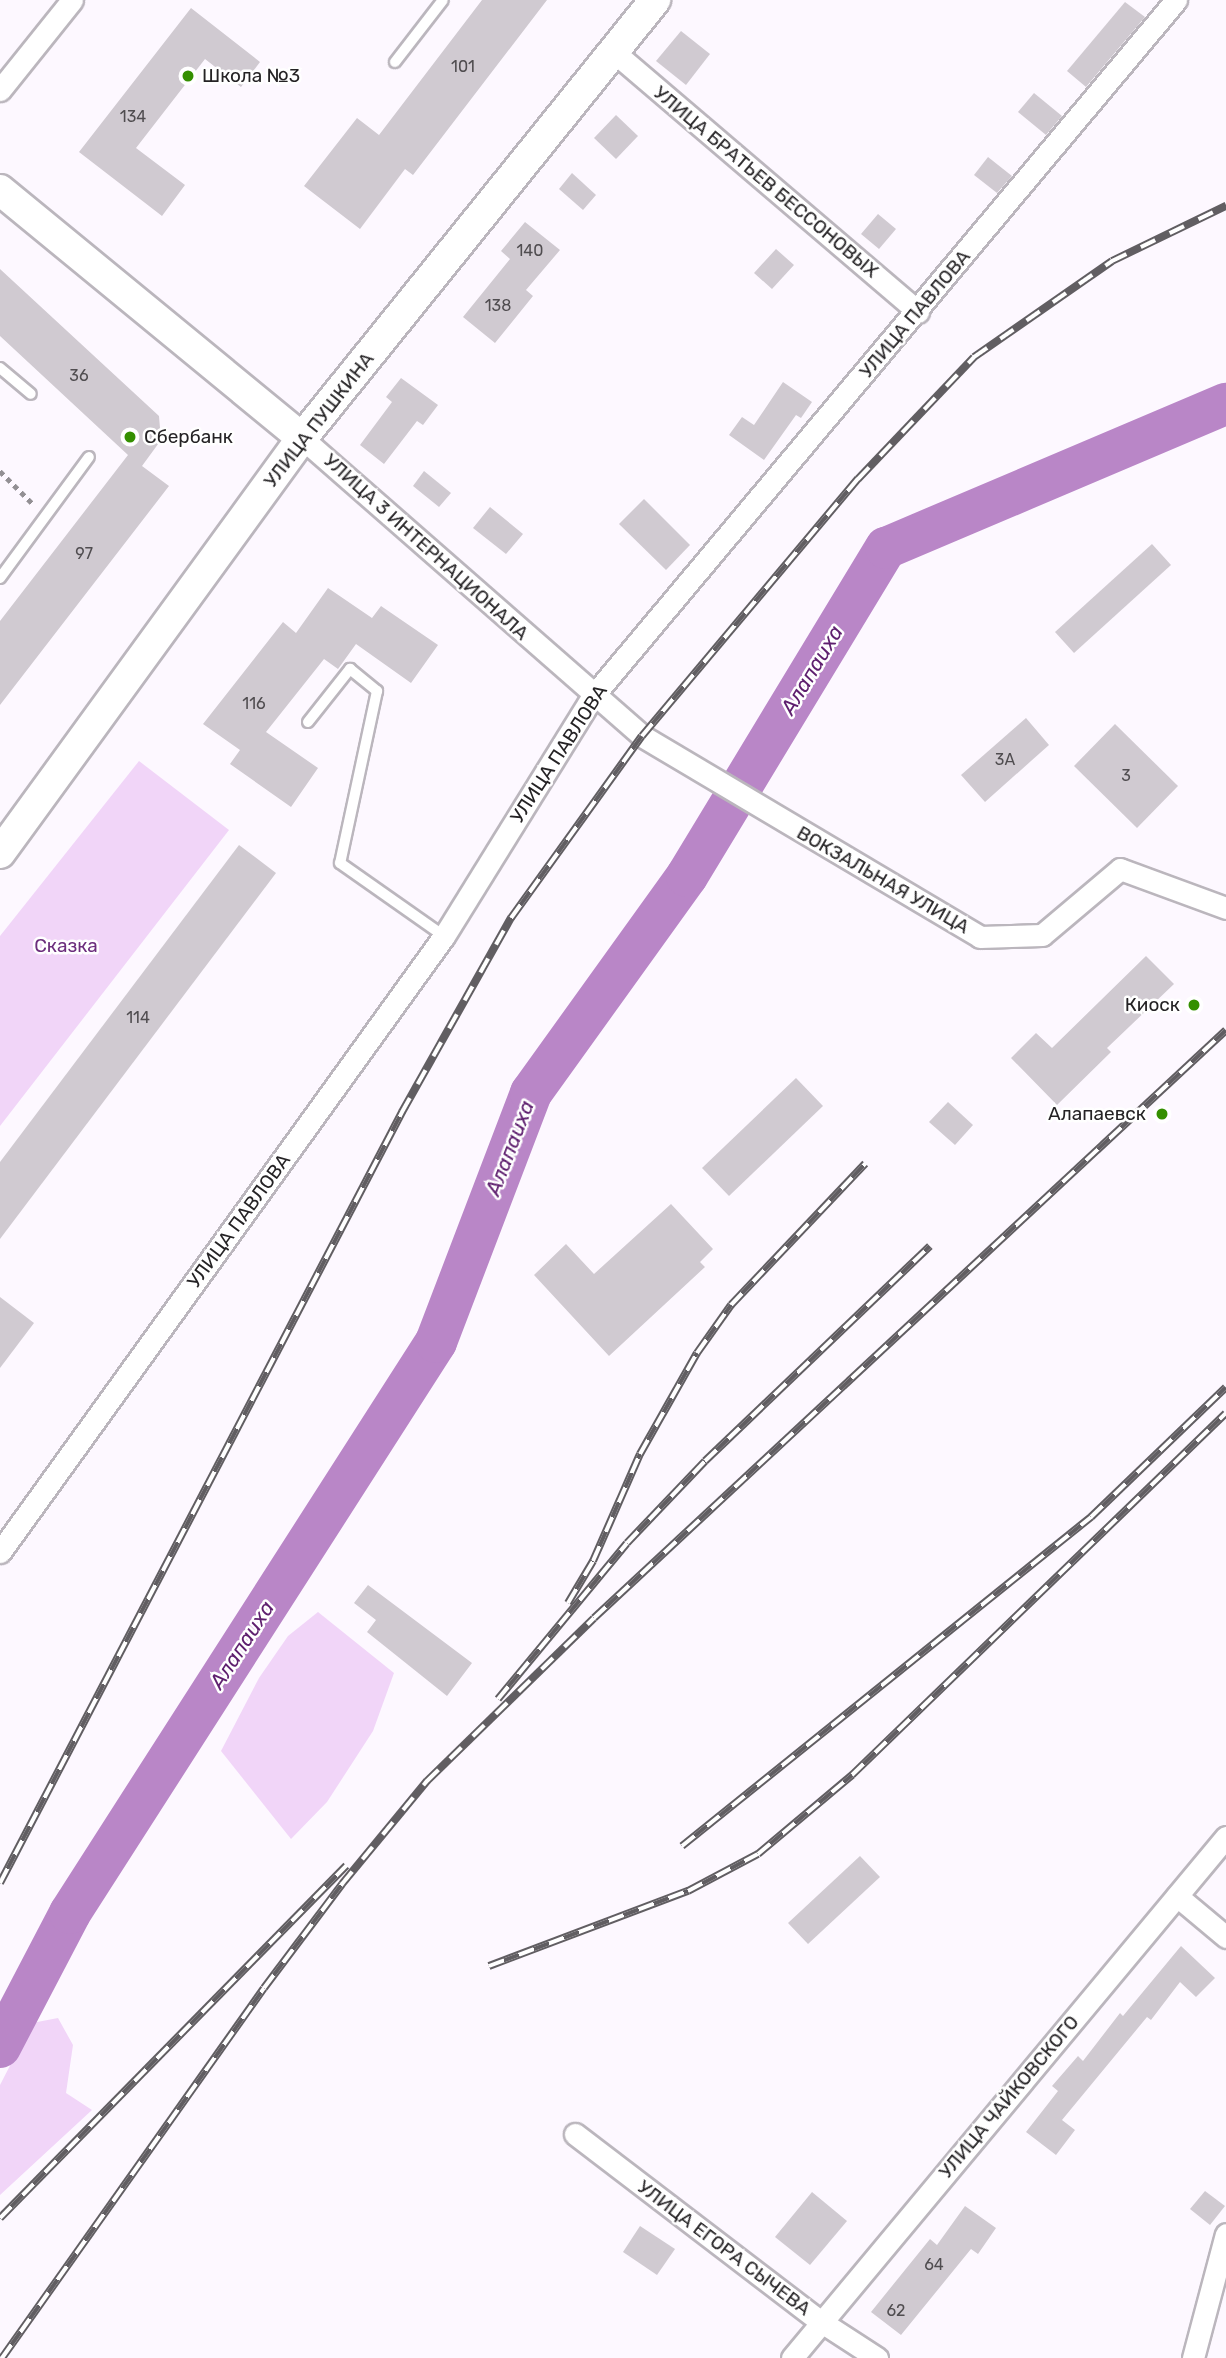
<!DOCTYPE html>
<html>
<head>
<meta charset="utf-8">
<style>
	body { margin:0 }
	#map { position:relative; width:1226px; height:2358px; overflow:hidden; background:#fdf8ff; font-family:Rubik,sans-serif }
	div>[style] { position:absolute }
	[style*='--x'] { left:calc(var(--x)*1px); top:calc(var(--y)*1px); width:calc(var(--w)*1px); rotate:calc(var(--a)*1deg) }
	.green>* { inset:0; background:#f1d5f8 }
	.river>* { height:42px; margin:-21px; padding:0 21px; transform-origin:21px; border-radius:21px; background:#b986c7 }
	.building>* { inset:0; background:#d0cad1 }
	.path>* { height:4.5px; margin-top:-2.25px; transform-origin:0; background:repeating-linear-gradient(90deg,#939094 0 5px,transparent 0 10px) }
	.roads { filter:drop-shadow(2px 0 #bbb6bd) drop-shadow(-2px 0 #bbb6bd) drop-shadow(0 2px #bbb6bd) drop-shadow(0 -2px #bbb6bd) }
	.lane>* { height:10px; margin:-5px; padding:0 5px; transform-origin:5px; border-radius:5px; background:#fff }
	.street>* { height:21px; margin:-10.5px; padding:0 10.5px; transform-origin:10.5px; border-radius:10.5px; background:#fff }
	.secondary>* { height:30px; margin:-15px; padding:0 15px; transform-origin:15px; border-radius:15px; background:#fff }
	.rail>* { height:8px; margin-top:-4px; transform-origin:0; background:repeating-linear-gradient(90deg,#fff 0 16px,#615e62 0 32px); box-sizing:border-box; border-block:2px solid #615e62 }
	.dots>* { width:19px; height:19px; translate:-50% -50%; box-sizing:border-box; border:4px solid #fff; border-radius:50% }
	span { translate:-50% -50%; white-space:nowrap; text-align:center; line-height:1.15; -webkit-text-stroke:5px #fff; paint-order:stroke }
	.number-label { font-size:16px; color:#504d50 }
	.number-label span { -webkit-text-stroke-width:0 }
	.poi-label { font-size:19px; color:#252325 }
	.left { translate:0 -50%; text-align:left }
	.right { translate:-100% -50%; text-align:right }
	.street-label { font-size:19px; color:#252325 }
	.park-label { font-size:19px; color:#6c2e7d }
	.water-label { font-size:21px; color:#5f206f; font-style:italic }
</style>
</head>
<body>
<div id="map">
	<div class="green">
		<i style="clip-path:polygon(139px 761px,229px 830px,0 1126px,0 936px)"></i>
		<i style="clip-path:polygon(318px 1612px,394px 1673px,373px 1731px,327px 1802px,291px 1839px,221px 1751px,259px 1678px,288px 1636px)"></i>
		<i style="clip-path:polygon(58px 2018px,73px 2045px,66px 2093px,92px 2110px,0 2195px,0 2085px,32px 2023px)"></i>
	</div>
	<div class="river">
		<i style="--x:0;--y:2047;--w:151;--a:-62.4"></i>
		<i style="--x:70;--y:1913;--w:678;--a:-57.34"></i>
		<i style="--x:436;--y:1342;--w:267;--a:-69.1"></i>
		<i style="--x:531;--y:1093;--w:267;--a:-54.3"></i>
		<i style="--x:687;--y:876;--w:384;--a:-58.8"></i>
		<i style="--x:886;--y:548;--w:369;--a:-23"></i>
	</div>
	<div class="building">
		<i style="clip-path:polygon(482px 0,547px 0,413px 175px,405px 169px,360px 229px,304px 186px,357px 118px,379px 135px)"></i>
		<i style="clip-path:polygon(1125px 2px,1145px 17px,1086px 87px,1067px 71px)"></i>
		<i style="clip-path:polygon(191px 8px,260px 62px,241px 87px,205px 59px,136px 148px,185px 185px,162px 216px,79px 152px)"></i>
		<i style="clip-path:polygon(681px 31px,710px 54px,686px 85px,656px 61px)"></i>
		<i style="clip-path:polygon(1034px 93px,1062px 116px,1046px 135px,1018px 112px)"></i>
		<i style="clip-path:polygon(616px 115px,638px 136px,616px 159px,594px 138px)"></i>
		<i style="clip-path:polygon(988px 157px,1012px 176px,997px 193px,974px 175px)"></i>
		<i style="clip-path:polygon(572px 173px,596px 195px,583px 210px,559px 189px)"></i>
		<i style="clip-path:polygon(878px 214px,896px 229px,879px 249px,861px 234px)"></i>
		<i style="clip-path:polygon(525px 222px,560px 250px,526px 290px,533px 296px,495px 343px,463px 317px,510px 259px,501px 251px)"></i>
		<i style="clip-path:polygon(776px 249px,794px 265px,772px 289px,754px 273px)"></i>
		<i style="clip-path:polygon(0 269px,159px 416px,161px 440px,142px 466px,169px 486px,0 705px,0 621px,128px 455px,0 336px)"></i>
		<i style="clip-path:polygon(401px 378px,438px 405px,423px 425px,417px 421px,384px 464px,360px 445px,392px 402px,386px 397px)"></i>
		<i style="clip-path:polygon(783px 382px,812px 402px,801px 418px,796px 415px,764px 460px,729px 435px,742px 417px,754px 425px)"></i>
		<i style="clip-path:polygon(424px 471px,451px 493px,439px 507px,413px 486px)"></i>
		<i style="clip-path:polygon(644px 499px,690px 545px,666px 570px,619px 524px)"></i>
		<i style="clip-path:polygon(490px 507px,523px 534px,506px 554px,473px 528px)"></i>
		<i style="clip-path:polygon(1152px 544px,1171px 565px,1074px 653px,1055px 632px)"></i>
		<i style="clip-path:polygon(328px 588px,372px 618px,381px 606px,438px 645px,411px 683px,356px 644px,338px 669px,324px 659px,266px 732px,318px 768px,291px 807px,230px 764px,240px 750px,203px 724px,283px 622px,296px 633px)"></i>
		<i style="clip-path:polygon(1026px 718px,1049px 745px,985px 802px,961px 775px)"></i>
		<i style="clip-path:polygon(1115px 724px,1178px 786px,1137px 828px,1074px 766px)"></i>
		<i style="clip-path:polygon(239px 845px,276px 873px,0 1239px,0 1162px)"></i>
		<i style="clip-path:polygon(1146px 956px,1174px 984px,1107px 1048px,1111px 1052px,1057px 1105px,1011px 1058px,1036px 1033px,1052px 1048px)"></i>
		<i style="clip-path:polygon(796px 1078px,823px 1106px,729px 1196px,702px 1168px)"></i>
		<i style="clip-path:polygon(948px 1102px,973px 1125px,955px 1145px,929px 1122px)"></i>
		<i style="clip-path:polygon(671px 1204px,713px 1249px,700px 1262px,705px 1267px,609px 1356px,534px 1275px,566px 1244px,594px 1274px)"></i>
		<i style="clip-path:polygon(0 1297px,34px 1323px,0 1368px)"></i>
		<i style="clip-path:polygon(368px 1585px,472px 1663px,447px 1696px,367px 1632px,376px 1620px,354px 1603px)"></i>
		<i style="clip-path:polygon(860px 1856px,880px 1877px,808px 1944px,788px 1923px)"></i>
		<i style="clip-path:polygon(1181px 1946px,1215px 1978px,1196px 1997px,1180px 1982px,1151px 2020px,1147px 2017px,1062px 2120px,1075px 2130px,1056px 2155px,1026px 2132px,1058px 2091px,1052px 2086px,1078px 2056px,1083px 2061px,1120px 2013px,1123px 2016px)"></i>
		<i style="clip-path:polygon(1205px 2191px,1225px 2206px,1210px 2225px,1190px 2209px)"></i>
		<i style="clip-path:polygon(812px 2192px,847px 2221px,810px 2265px,775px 2237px)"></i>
		<i style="clip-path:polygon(965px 2206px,996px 2228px,978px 2254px,971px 2249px,901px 2335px,871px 2312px,930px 2239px,937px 2245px)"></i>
		<i style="clip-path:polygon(640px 2226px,675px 2249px,657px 2275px,623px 2252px)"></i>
	</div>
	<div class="path">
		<i style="--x:0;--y:471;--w:49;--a:45"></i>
	</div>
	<div class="roads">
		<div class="lane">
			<i style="--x:395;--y:62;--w:78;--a:-52.3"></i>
			<i style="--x:0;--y:368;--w:40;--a:40"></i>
			<i style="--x:0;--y:578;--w:150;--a:-53.7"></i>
			<i style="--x:308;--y:722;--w:68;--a:-51.6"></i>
			<i style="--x:350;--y:669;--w:35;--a:39"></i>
			<i style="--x:377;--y:691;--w:176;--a:102.1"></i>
			<i style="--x:340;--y:863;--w:127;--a:35.1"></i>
		</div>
		<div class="street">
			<i style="--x:614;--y:52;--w:400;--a:40.5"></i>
			<i style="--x:0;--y:90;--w:115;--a:-51.3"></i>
			<i style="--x:302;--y:438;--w:452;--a:41.2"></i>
			<i style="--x:642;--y:736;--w:393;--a:30.7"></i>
			<i style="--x:980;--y:937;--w:62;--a:-1.8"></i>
			<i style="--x:1042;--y:935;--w:102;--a:-40.2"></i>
			<i style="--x:1120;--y:869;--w:113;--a:20.2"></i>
			<i style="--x:0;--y:1552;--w:759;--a:-54.22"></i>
			<i style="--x:444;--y:936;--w:282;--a:-58.2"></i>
			<i style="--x:593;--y:696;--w:908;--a:-50.05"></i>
			<i style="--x:1177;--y:1896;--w:64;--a:39.9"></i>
			<i style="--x:575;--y:2134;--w:308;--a:37.4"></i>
			<i style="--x:820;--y:2321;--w:68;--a:33"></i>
			<i style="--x:792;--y:2358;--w:678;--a:-50.21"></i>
			<i style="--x:1193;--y:2358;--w:128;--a:-75.1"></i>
		</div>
		<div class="secondary">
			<i style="--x:0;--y:190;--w:391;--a:39.4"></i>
			<i style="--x:0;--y:853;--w:513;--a:-53.96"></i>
			<i style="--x:302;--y:438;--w:563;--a:-51.13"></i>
		</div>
	</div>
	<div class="rail">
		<i style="--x:568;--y:1603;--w:49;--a:-59.2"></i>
		<i style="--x:593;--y:1561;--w:117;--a:-66.3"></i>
		<i style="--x:640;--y:1454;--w:116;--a:-60.6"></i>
		<i style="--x:697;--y:1353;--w:59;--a:-54.7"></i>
		<i style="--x:731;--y:1305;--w:195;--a:-46.5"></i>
		<i style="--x:498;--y:1699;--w:202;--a:-50.4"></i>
		<i style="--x:627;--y:1543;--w:113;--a:-46.4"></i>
		<i style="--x:705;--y:1461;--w:311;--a:-43.7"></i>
		<i style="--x:682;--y:1846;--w:525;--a:-38.81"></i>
		<i style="--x:1091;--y:1517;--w:187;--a:-43.9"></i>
		<i style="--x:0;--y:1883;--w:870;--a:-62.46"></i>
		<i style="--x:402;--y:1112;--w:223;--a:-60.7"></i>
		<i style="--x:511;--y:918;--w:224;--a:-54.3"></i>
		<i style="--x:642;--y:736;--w:336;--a:-50"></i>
		<i style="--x:858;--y:479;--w:168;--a:-46.4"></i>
		<i style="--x:974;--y:357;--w:168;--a:-34.8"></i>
		<i style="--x:1112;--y:261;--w:127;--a:-25.8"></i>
		<i style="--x:489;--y:1966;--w:213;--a:-20.7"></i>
		<i style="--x:688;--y:1891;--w:79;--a:-27.9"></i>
		<i style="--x:758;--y:1854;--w:123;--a:-40"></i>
		<i style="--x:852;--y:1775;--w:520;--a:-44.07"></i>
		<i style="--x:0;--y:2218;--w:494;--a:-45.5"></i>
		<i style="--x:2;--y:2358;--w:453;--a:-54.7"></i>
		<i style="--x:264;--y:1988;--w:130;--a:-53.1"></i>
		<i style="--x:342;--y:1884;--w:134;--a:-50.5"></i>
		<i style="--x:427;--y:1781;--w:233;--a:-44.3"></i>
		<i style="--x:594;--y:1618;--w:863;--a:-42.93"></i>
	</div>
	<div class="dots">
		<i style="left:188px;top:76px;background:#348f00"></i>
		<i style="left:130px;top:437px;background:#348f00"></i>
		<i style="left:1194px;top:1005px;background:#348f00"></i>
		<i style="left:1162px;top:1114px;background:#348f00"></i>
	</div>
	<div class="number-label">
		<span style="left:463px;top:67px">101</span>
		<span style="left:133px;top:117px">134</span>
		<span style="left:530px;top:251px">140</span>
		<span style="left:498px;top:306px">138</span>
		<span style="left:79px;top:376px">36</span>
		<span style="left:84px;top:554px">97</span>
		<span style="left:254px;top:704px">116</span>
		<span style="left:1005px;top:760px">3А</span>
		<span style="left:1126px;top:776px">3</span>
		<span style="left:138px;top:1018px">114</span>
		<span style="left:934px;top:2265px">64</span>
		<span style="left:896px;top:2311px">62</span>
	</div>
	<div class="poi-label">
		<span class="left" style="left:202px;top:76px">Школа №3</span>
		<span class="left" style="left:144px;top:437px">Сбербанк</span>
		<span class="right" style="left:1180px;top:1005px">Киоск</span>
		<span class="right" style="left:1146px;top:1114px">Алапаевск</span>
	</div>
	<div class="street-label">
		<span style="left:766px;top:182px;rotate:40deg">УЛИЦА БРАТЬЕВ БЕССОНОВЫХ</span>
		<span style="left:915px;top:314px;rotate:-50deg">УЛИЦА ПАВЛОВА</span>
		<span style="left:319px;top:420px;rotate:-52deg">УЛИЦА ПУШКИНА</span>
		<span style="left:426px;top:547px;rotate:42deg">УЛИЦА 3 ИНТЕРНАЦИОНАЛА</span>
		<span style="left:559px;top:754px;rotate:-57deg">УЛИЦА ПАВЛОВА</span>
		<span style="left:883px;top:880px;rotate:30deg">ВОКЗАЛЬНАЯ УЛИЦА</span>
		<span style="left:239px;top:1221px;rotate:-54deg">УЛИЦА ПАВЛОВА</span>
		<span style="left:1009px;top:2097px;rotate:-50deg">УЛИЦА ЧАЙКОВСКОГО</span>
		<span style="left:724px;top:2248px;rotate:37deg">УЛИЦА ЕГОРА СЫЧЕВА</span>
	</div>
	<div class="park-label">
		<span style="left:66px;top:946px">Сказка</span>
	</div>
	<div class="water-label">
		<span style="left:812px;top:670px;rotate:-59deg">Алапаиха</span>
		<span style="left:510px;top:1148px;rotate:-69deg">Алапаиха</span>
		<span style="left:242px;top:1645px;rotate:-57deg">Алапаиха</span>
	</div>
</div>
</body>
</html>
